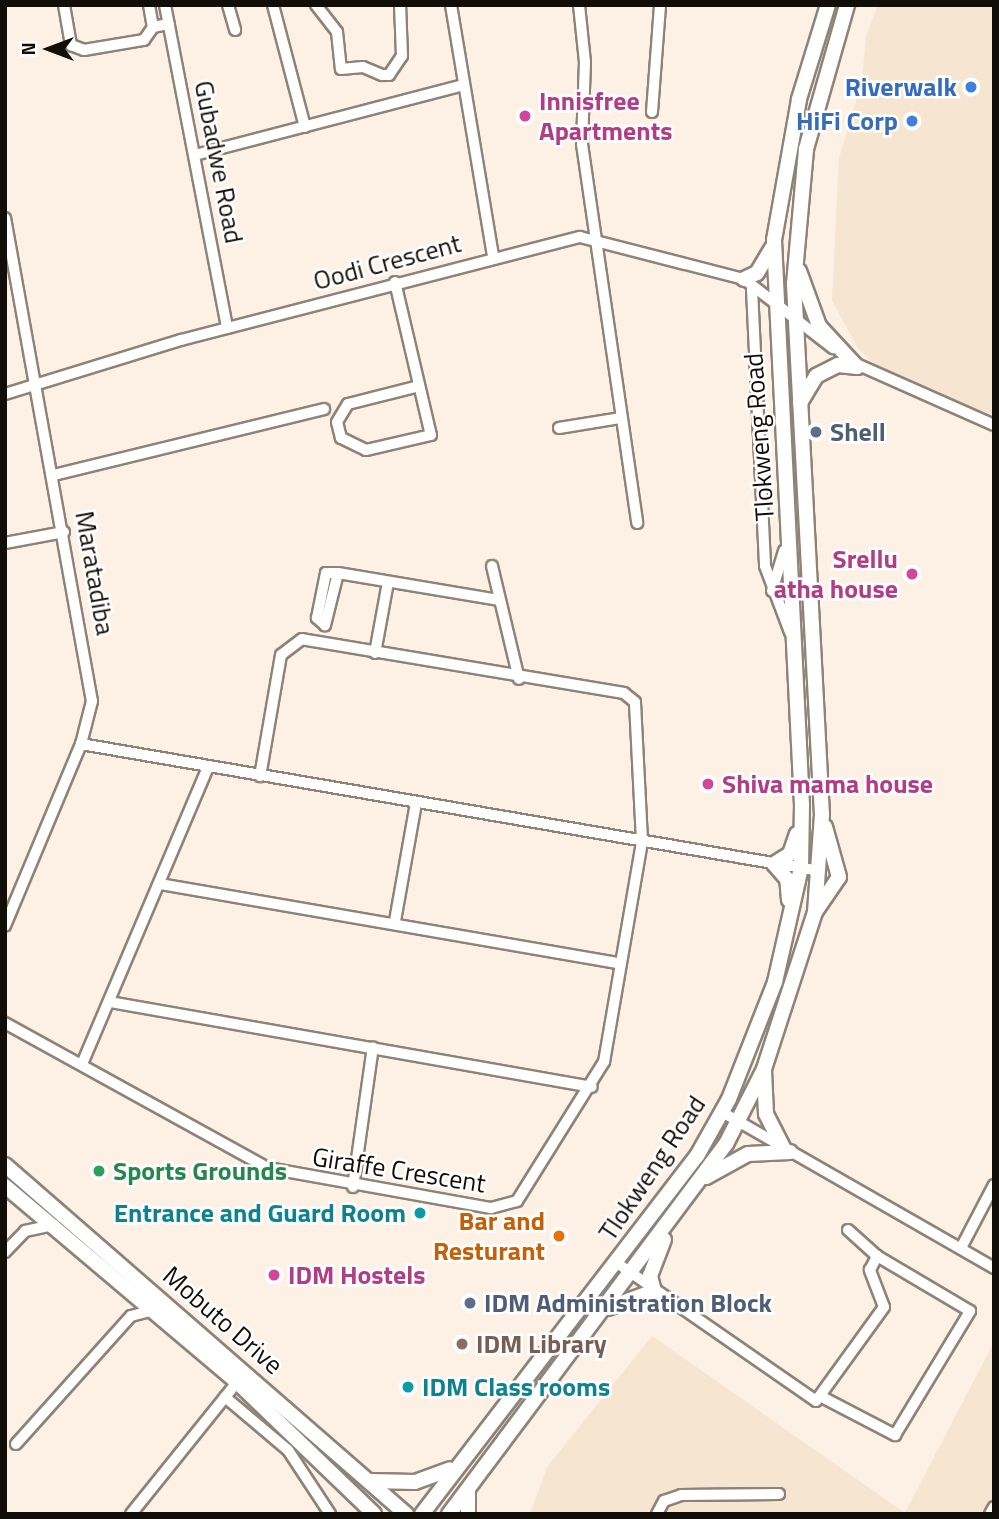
<!DOCTYPE html>
<html>
<head>
<meta charset="utf-8">
<style>
	body { margin:0 }
	#map { position:relative; width:999px; height:1519px; overflow:hidden; background:#fcf1e4; font-family:"Titillium Web",sans-serif }
	div>[style] { position:absolute }
	[style*='--x'] { left:calc(var(--x)*1px); top:calc(var(--y)*1px); width:calc(var(--w)*1px); rotate:calc(var(--a)*1deg) }
	.built>* { inset:0; background:#f5e5d1 }
	.roads { filter:drop-shadow(2px 0 #8d8377) drop-shadow(-2px 0 #8d8377) drop-shadow(0 2px #8d8377) drop-shadow(0 -2px #8d8377) }
	.minor>* { height:10px; margin:-5px; padding:0 5px; transform-origin:5px; border-radius:5px; background:#fff }
	.major>* { height:14px; margin:-7px; padding:0 7px; transform-origin:7px; border-radius:7px; background:#fff }
	.dots>* { width:19px; height:19px; translate:-50% -50%; box-sizing:border-box; border:4px solid #fff; border-radius:50% }
	span { translate:-50% -50%; white-space:nowrap; text-align:center; line-height:1.15; -webkit-text-stroke:5px #fff; paint-order:stroke }
	.shop-label { font-size:26px; color:#366cbe; font-weight:700 }
	.right { translate:-100% -50%; text-align:right }
	.hotel-label { font-size:26px; color:#b23c85; font-weight:700 }
	.left { translate:0 -50%; text-align:left }
	.street-label { font-size:26px; color:#110d09 }
	.service-label { font-size:26px; color:#4e5e75; font-weight:700 }
	.leisure-label { font-size:26px; color:#27864d; font-weight:700 }
	.culture-label { font-size:26px; color:#0d838f; font-weight:700 }
	.food-label { font-size:26px; color:#c56008; font-weight:700 }
	.education-label { font-size:26px; color:#785e54; font-weight:700 }
	.frame { position:absolute; inset:0; border:7px solid #110d09; pointer-events:none }
	.north { position:absolute; left:14px; top:14px; width:70px; height:70px; -webkit-text-stroke:5px #fff; paint-order:stroke; rotate:270deg; font-size:19px; font-weight:700; line-height:28px; text-align:center; color:#110d09 }
	.north::after { content:''; display:block; margin:auto; width:24px; height:32px; background:#110d09; clip-path:polygon(50% 0,100% 100%,50% 72%,0 100%) }
</style>
</head>
<body>
<div id="map">
	<div class="built">
		<i style="clip-path:polygon(878px 5px,994px 5px,994px 415px,885px 375px,858px 348px,832px 301px,839px 158px,862px 82px,866px 36px)"></i>
		<i style="clip-path:polygon(652px 1336px,905px 1513px,906px 1514px,530px 1514px,547px 1467px)"></i>
		<i style="clip-path:polygon(994px 1342px,994px 1514px,907px 1514px,906px 1511px)"></i>
	</div>
	<div class="roads">
		<div class="minor">
			<i style="--x:64;--y:5;--w:41;--a:80.1"></i>
			<i style="--x:71;--y:45;--w:14;--a:21"></i>
			<i style="--x:84;--y:50;--w:61;--a:-9.5"></i>
			<i style="--x:144;--y:40;--w:16;--a:-55"></i>
			<i style="--x:153;--y:27;--w:16;--a:-11"></i>
			<i style="--x:149;--y:5;--w:22;--a:80"></i>
			<i style="--x:165;--y:5;--w:329;--a:79.1"></i>
			<i style="--x:228;--y:5;--w:26;--a:74"></i>
			<i style="--x:273;--y:5;--w:126;--a:75.3"></i>
			<i style="--x:316;--y:5;--w:34;--a:52"></i>
			<i style="--x:337;--y:32;--w:37;--a:84"></i>
			<i style="--x:341;--y:69;--w:22;--a:-5"></i>
			<i style="--x:363;--y:67;--w:21;--a:23"></i>
			<i style="--x:382;--y:75;--w:7;--a:0"></i>
			<i style="--x:389;--y:75;--w:23;--a:-56"></i>
			<i style="--x:402;--y:56;--w:51;--a:-92.2"></i>
			<i style="--x:451;--y:5;--w:255;--a:80.5"></i>
			<i style="--x:579;--y:5;--w:57;--a:84"></i>
			<i style="--x:585;--y:62;--w:82;--a:92.1"></i>
			<i style="--x:582;--y:144;--w:383;--a:81.7"></i>
			<i style="--x:652;--y:112;--w:107;--a:-85.7"></i>
			<i style="--x:195;--y:155;--w:277;--a:-14.6"></i>
			<i style="--x:5;--y:218;--w:491;--a:79.8"></i>
			<i style="--x:92;--y:701;--w:44;--a:104.3"></i>
			<i style="--x:81;--y:744;--w:197;--a:112.7"></i>
			<i style="--x:395;--y:282;--w:157;--a:76.8"></i>
			<i style="--x:431;--y:435;--w:67;--a:167"></i>
			<i style="--x:366;--y:450;--w:28;--a:-154"></i>
			<i style="--x:341;--y:438;--w:16;--a:-104"></i>
			<i style="--x:337;--y:422;--w:21;--a:-59"></i>
			<i style="--x:348;--y:404;--w:73;--a:-14.2"></i>
			<i style="--x:752;--y:289;--w:277;--a:87.3"></i>
			<i style="--x:765;--y:566;--w:71;--a:69.3"></i>
			<i style="--x:852;--y:362;--w:155;--a:23.9"></i>
			<i style="--x:5;--y:394;--w:184;--a:-17.1"></i>
			<i style="--x:181;--y:340;--w:412;--a:-14.5"></i>
			<i style="--x:580;--y:237;--w:169;--a:14.4"></i>
			<i style="--x:744;--y:279;--w:113;--a:37.8"></i>
			<i style="--x:559;--y:428;--w:63;--a:-9.2"></i>
			<i style="--x:54;--y:475;--w:278;--a:-13.7"></i>
			<i style="--x:5;--y:543;--w:60;--a:-10.6"></i>
			<i style="--x:492;--y:566;--w:116;--a:76.6"></i>
			<i style="--x:326;--y:573;--w:12;--a:0"></i>
			<i style="--x:338;--y:573;--w:54;--a:104"></i>
			<i style="--x:325;--y:625;--w:11;--a:-139"></i>
			<i style="--x:317;--y:618;--w:46;--a:-78.7"></i>
			<i style="--x:338;--y:573;--w:164;--a:9.5"></i>
			<i style="--x:772;--y:591;--w:42;--a:-73.3"></i>
			<i style="--x:375;--y:653;--w:72;--a:-79.6"></i>
			<i style="--x:81;--y:744;--w:749;--a:9.76"></i>
			<i style="--x:160;--y:884;--w:465;--a:9.8"></i>
			<i style="--x:395;--y:921;--w:120;--a:-79.9"></i>
			<i style="--x:110;--y:1002;--w:489;--a:10"></i>
			<i style="--x:5;--y:1023;--w:300;--a:28.9"></i>
			<i style="--x:268;--y:1168;--w:227;--a:10.2"></i>
			<i style="--x:491;--y:1208;--w:27;--a:-15"></i>
			<i style="--x:517;--y:1201;--w:164;--a:-58"></i>
			<i style="--x:604;--y:1062;--w:224;--a:-80.2"></i>
			<i style="--x:642;--y:841;--w:139;--a:-92.9"></i>
			<i style="--x:635;--y:702;--w:14;--a:-141"></i>
			<i style="--x:624;--y:693;--w:326;--a:-170.5"></i>
			<i style="--x:302;--y:639;--w:26;--a:143"></i>
			<i style="--x:281;--y:655;--w:123;--a:99.8"></i>
			<i style="--x:82;--y:1064;--w:323;--a:-67"></i>
			<i style="--x:722;--y:1112;--w:314;--a:29.8"></i>
			<i style="--x:353;--y:1187;--w:141;--a:-81.9"></i>
			<i style="--x:961;--y:1248;--w:71;--a:-62.4"></i>
			<i style="--x:5;--y:1252;--w:29;--a:-46"></i>
			<i style="--x:25;--y:1231;--w:30;--a:-12"></i>
			<i style="--x:617;--y:1263;--w:242;--a:34.7"></i>
			<i style="--x:816;--y:1401;--w:116;--a:-54.1"></i>
			<i style="--x:884;--y:1307;--w:40;--a:-111"></i>
			<i style="--x:870;--y:1270;--w:16;--a:-63"></i>
			<i style="--x:877;--y:1256;--w:39;--a:-138"></i>
			<i style="--x:820;--y:1396;--w:85;--a:27.5"></i>
			<i style="--x:895;--y:1435;--w:145;--a:-58.8"></i>
			<i style="--x:970;--y:1311;--w:108;--a:-149.4"></i>
			<i style="--x:225;--y:1397;--w:82;--a:40.1"></i>
			<i style="--x:288;--y:1450;--w:77;--a:56.7"></i>
			<i style="--x:16;--y:1444;--w:172;--a:-48.1"></i>
			<i style="--x:131;--y:1316;--w:23;--a:-15"></i>
			<i style="--x:131;--y:1514;--w:169;--a:-51.2"></i>
			<i style="--x:657;--y:1514;--w:15;--a:-62"></i>
			<i style="--x:664;--y:1501;--w:18;--a:-19"></i>
			<i style="--x:681;--y:1495;--w:98;--a:-0.6"></i>
			<i style="--x:990;--y:1514;--w:8;--a:-60"></i>
		</div>
		<div class="major">
			<i style="--x:799;--y:271;--w:59;--a:70"></i>
			<i style="--x:819;--y:326;--w:56;--a:47.2"></i>
			<i style="--x:744;--y:279;--w:14;--a:-25"></i>
			<i style="--x:757;--y:273;--w:29;--a:-59"></i>
			<i style="--x:800;--y:403;--w:31;--a:-59"></i>
			<i style="--x:816;--y:376;--w:25;--a:-27"></i>
			<i style="--x:838;--y:365;--w:19;--a:6"></i>
			<i style="--x:789;--y:900;--w:21;--a:-95"></i>
			<i style="--x:787;--y:879;--w:20;--a:-131"></i>
			<i style="--x:774;--y:864;--w:19;--a:-32"></i>
			<i style="--x:790;--y:854;--w:21;--a:-71"></i>
			<i style="--x:815;--y:912;--w:42;--a:-55.6"></i>
			<i style="--x:839;--y:877;--w:52;--a:-105.6"></i>
			<i style="--x:764;--y:1070;--w:44;--a:87.4"></i>
			<i style="--x:766;--y:1114;--w:39;--a:63"></i>
			<i style="--x:5;--y:1165;--w:532;--a:41.03"></i>
			<i style="--x:706;--y:1177;--w:48;--a:-28.7"></i>
			<i style="--x:748;--y:1154;--w:42;--a:-2.7"></i>
			<i style="--x:5;--y:1186;--w:304;--a:40.2"></i>
			<i style="--x:237;--y:1382;--w:190;--a:43.9"></i>
			<i style="--x:608;--y:1308;--w:49;--a:-20.3"></i>
			<i style="--x:654;--y:1291;--w:16;--a:-105"></i>
			<i style="--x:650;--y:1276;--w:39;--a:-69"></i>
			<i style="--x:370;--y:1481;--w:45;--a:1.3"></i>
			<i style="--x:415;--y:1482;--w:37;--a:-20"></i>
			<i style="--x:468;--y:1491;--w:23;--a:90"></i>
			<i style="--x:422;--y:1514;--w:451;--a:-52.5"></i>
			<i style="--x:697;--y:1156;--w:65;--a:-60.7"></i>
			<i style="--x:729;--y:1099;--w:126;--a:-68.5"></i>
			<i style="--x:775;--y:982;--w:117;--a:-77.2"></i>
			<i style="--x:801;--y:868;--w:63;--a:-89.1"></i>
			<i style="--x:802;--y:805;--w:566;--a:-92.84"></i>
			<i style="--x:774;--y:240;--w:143;--a:-79.9"></i>
			<i style="--x:799;--y:99;--w:98;--a:-72.9"></i>
			<i style="--x:449;--y:1514;--w:462;--a:-53.2"></i>
			<i style="--x:726;--y:1144;--w:84;--a:-63.1"></i>
			<i style="--x:764;--y:1069;--w:165;--a:-72"></i>
			<i style="--x:815;--y:912;--w:97;--a:-85.9"></i>
			<i style="--x:822;--y:815;--w:532;--a:-93.02"></i>
			<i style="--x:794;--y:284;--w:136;--a:-84.9"></i>
			<i style="--x:806;--y:149;--w:150;--a:-74.1"></i>
		</div>
	</div>
	<div class="dots">
		<i style="left:971px;top:87px;background:#3f7fe0"></i>
		<i style="left:525px;top:116px;background:#d1479c"></i>
		<i style="left:912px;top:121px;background:#3f7fe0"></i>
		<i style="left:816px;top:432px;background:#5c6f8a"></i>
		<i style="left:912px;top:574px;background:#d1479c"></i>
		<i style="left:708px;top:784px;background:#d1479c"></i>
		<i style="left:99px;top:1171px;background:#2e9e5b"></i>
		<i style="left:420px;top:1213px;background:#0f9aa8"></i>
		<i style="left:559px;top:1236px;background:#e8710a"></i>
		<i style="left:274px;top:1275px;background:#d1479c"></i>
		<i style="left:470px;top:1303px;background:#5c6f8a"></i>
		<i style="left:462px;top:1344px;background:#8d6e63"></i>
		<i style="left:408px;top:1387px;background:#0f9aa8"></i>
	</div>
	<div class="shop-label">
		<span class="right" style="left:957px;top:87px">Riverwalk</span>
		<span class="right" style="left:898px;top:121px">HiFi Corp</span>
	</div>
	<div class="hotel-label">
		<span class="left" style="left:539px;top:116px">Innisfree<br>Apartments</span>
		<span class="right" style="left:898px;top:574px">Srellu<br>atha house</span>
		<span class="left" style="left:722px;top:784px">Shiva mama house</span>
		<span class="left" style="left:288px;top:1275px">IDM Hostels</span>
	</div>
	<div class="street-label">
		<span style="left:219px;top:162px;rotate:79deg">Gubadwe Road</span>
		<span style="left:387px;top:262px;rotate:-15deg">Oodi Crescent</span>
		<span style="left:759px;top:437px;rotate:-94deg">Tlokweng Road</span>
		<span style="left:95px;top:573px;rotate:80deg">Maratadiba</span>
		<span style="left:652px;top:1168px;rotate:-56deg">Tlokweng Road</span>
		<span style="left:399px;top:1170px;rotate:9deg">Giraffe Crescent</span>
		<span style="left:223px;top:1320px;rotate:41deg">Mobuto Drive</span>
	</div>
	<div class="service-label">
		<span class="left" style="left:830px;top:432px">Shell</span>
		<span class="left" style="left:484px;top:1303px">IDM Administration Block</span>
	</div>
	<div class="leisure-label">
		<span class="left" style="left:113px;top:1171px">Sports Grounds</span>
	</div>
	<div class="culture-label">
		<span class="right" style="left:406px;top:1213px">Entrance and Guard Room</span>
		<span class="left" style="left:422px;top:1387px">IDM Class rooms</span>
	</div>
	<div class="food-label">
		<span class="right" style="left:545px;top:1236px">Bar and<br>Resturant</span>
	</div>
	<div class="education-label">
		<span class="left" style="left:476px;top:1344px">IDM Library</span>
	</div>
	<div class="frame"></div>
	<div class="north">N</div>
</div>
</body>
</html>
